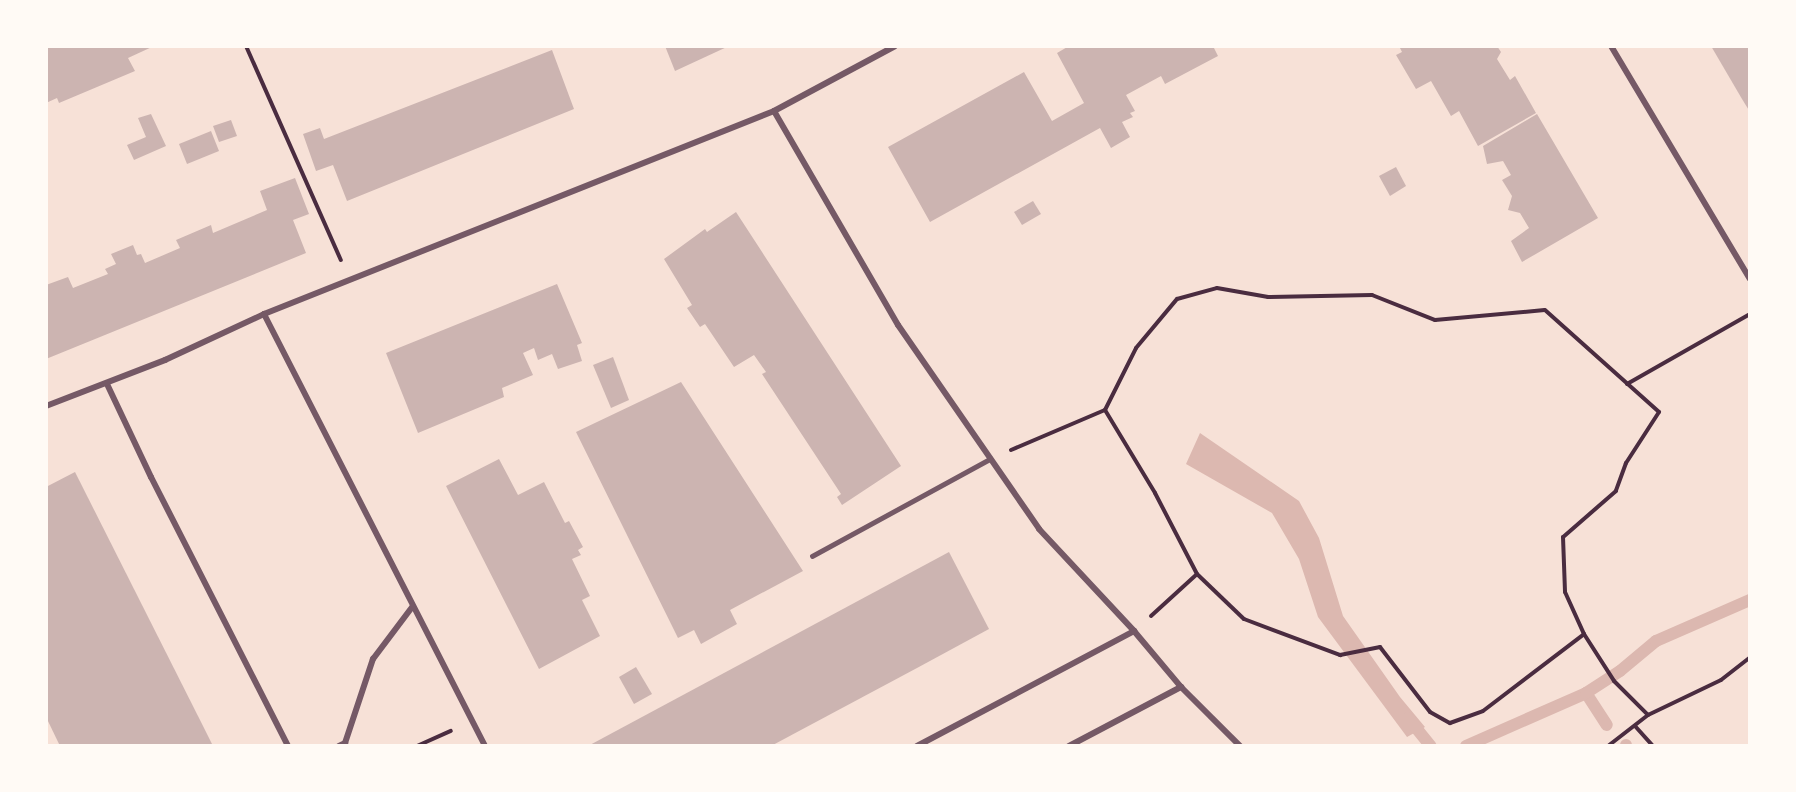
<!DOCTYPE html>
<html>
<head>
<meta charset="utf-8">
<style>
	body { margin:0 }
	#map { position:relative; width:1796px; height:792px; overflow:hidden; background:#f7e1d7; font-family:"Roboto Condensed",sans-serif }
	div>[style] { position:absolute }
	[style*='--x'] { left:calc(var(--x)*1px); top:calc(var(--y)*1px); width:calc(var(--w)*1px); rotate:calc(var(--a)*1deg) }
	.water>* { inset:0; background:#dcb8b0 }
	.stream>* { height:12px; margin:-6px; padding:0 6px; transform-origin:6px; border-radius:6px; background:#dcb8b0 }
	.building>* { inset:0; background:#ccb4b1 }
	.path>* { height:4px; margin:-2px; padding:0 2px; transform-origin:2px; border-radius:2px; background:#4a2c40 }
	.service>* { height:4.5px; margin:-2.25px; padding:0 2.25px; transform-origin:2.25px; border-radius:2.25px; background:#755966 }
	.minor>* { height:6px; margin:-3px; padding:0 3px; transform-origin:3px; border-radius:3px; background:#755966 }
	span { translate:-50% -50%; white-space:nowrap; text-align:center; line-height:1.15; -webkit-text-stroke:5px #fffaf5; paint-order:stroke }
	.frame { position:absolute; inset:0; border:48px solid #fffaf5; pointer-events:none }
</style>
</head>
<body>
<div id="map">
	<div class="water">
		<i style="clip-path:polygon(1200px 433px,1299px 501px,1319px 538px,1343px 616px,1400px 697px,1425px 727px,1407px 737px,1318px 617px,1299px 559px,1272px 513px,1186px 464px)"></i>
	</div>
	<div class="stream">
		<i style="--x:1586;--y:693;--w:38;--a:57"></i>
		<i style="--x:1408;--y:718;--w:36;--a:51"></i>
		<i style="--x:1626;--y:745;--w:1;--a:90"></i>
		<i style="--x:1466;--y:746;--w:131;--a:-23.8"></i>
		<i style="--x:1586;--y:693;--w:40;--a:-32.9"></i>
		<i style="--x:1620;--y:671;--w:47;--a:-39.8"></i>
		<i style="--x:1656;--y:641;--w:103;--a:-23.6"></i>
	</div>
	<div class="building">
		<i style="clip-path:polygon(46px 46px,154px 46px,128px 58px,135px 71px,59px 103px,57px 98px,46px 103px)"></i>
		<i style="clip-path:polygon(665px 46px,729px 46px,675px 71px)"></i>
		<i style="clip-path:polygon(1069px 46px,1213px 46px,1218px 56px,1165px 84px,1161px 76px,1126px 95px,1135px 111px,1130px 113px,1133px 117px,1122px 122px,1130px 137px,1111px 148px,1100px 128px,930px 222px,888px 147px,1024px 72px,1052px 121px,1084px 103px,1057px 53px)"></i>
		<i style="clip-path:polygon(1399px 46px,1497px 46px,1501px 52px,1497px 59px,1510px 80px,1515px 76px,1536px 113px,1478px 146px,1459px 111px,1451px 116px,1431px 81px,1416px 89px,1396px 55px,1402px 52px)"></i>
		<i style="clip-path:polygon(1711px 46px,1750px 46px,1750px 112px,1742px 99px)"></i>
		<i style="clip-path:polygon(552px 50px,574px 109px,347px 201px,333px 165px,316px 171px,303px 134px,320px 128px,324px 139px)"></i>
		<i style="clip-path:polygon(151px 114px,166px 146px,134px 160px,127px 145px,146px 137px,138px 118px)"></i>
		<i style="clip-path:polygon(1537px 114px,1598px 218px,1522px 262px,1511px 241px,1529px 228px,1520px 213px,1508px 210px,1512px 196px,1502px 180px,1511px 175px,1503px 161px,1487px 164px,1483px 146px)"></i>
		<i style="clip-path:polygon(231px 120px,237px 136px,219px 142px,213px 126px)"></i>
		<i style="clip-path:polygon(211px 131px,219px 151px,187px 164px,179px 144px)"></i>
		<i style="clip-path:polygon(1396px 167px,1406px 186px,1390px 196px,1379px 176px)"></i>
		<i style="clip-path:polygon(295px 178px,309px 214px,293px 220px,306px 253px,46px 359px,46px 285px,68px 277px,73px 288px,108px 274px,105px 269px,116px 264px,111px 254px,133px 245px,137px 255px,141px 254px,145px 263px,180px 248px,176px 240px,211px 225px,213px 233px,267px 210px,260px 191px)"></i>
		<i style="clip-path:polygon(1033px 201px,1041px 214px,1022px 225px,1014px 212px)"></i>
		<i style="clip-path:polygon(736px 212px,901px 466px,842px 505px,837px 497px,841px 494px,762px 374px,766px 372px,754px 355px,734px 367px,705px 324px,700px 327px,687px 308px,692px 305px,664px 259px,705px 229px,707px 232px)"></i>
		<i style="clip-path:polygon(557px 284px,582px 343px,577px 345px,582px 361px,558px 369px,552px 354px,538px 360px,534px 348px,523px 353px,533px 375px,502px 388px,504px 397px,418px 433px,386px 353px)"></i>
		<i style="clip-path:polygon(613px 357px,629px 400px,611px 408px,593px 365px)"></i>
		<i style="clip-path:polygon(681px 382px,803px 571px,730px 610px,737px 624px,701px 644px,694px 630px,678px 638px,576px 432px)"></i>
		<i style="clip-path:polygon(499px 459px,518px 495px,544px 482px,565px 523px,569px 521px,583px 547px,578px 550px,581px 555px,572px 559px,590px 596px,582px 600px,600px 636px,539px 669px,446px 486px)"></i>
		<i style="clip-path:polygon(75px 472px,200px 720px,213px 746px,60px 746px,46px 717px,46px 487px)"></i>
		<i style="clip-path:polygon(949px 552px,989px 629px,917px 668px,771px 746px,588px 746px)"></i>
		<i style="clip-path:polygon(636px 667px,652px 694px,634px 704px,619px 677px)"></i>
	</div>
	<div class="path">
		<i style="--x:246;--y:46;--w:234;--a:66.1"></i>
		<i style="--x:1627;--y:384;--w:142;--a:-29.6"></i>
		<i style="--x:1105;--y:410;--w:97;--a:58.9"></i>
		<i style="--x:1155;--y:493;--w:91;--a:62.6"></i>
		<i style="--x:1197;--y:574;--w:65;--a:43.8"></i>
		<i style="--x:1244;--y:619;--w:103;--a:20.6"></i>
		<i style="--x:1340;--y:655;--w:41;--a:-11.3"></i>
		<i style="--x:1380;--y:647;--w:82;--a:52.4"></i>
		<i style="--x:1430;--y:712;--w:23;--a:29"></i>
		<i style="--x:1450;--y:723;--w:35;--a:-20"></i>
		<i style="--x:1483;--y:711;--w:127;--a:-37.3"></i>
		<i style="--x:1011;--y:450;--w:102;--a:-23.1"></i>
		<i style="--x:1105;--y:410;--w:69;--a:-63.4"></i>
		<i style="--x:1136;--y:348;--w:64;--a:-50.1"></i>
		<i style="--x:1177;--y:299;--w:41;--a:-15.4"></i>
		<i style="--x:1217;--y:288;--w:52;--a:10"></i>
		<i style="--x:1268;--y:297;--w:104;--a:-1.1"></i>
		<i style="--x:1372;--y:295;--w:68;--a:21.6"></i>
		<i style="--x:1435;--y:320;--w:110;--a:-5.2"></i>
		<i style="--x:1545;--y:310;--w:153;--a:41.8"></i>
		<i style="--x:1659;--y:412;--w:61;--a:122.9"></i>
		<i style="--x:1626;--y:463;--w:30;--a:110"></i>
		<i style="--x:1616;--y:491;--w:70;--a:139"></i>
		<i style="--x:1563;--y:537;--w:55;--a:87.9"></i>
		<i style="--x:1565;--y:592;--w:46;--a:65.7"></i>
		<i style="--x:1584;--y:634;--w:56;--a:57.4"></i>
		<i style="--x:1614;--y:681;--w:48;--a:45"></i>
		<i style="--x:1151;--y:616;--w:62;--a:-42.4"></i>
		<i style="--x:1635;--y:726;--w:27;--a:48"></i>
		<i style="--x:417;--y:746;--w:37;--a:-24"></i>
		<i style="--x:1608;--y:746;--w:51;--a:-37.8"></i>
		<i style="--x:1648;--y:715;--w:81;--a:-25.6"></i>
		<i style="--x:1721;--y:680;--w:37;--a:-38"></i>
	</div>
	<div class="service">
		<i style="--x:812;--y:556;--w:203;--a:-28.6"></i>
	</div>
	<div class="minor">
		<i style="--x:1611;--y:46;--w:271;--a:59.2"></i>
		<i style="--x:774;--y:111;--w:247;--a:59.9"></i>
		<i style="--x:898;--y:325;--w:248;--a:55.3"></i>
		<i style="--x:1039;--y:529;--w:139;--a:47"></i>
		<i style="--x:1134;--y:631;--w:73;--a:50"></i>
		<i style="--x:1181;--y:687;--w:83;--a:45"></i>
		<i style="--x:264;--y:314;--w:485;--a:62.9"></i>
		<i style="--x:107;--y:384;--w:103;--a:64.7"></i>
		<i style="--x:151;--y:477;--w:302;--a:63"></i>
		<i style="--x:46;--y:406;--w:128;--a:-21.1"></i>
		<i style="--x:165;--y:360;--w:109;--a:-24.9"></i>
		<i style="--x:264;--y:314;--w:549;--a:-21.7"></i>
		<i style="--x:774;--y:111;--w:137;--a:-28.2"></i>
		<i style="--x:339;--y:746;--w:7;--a:-27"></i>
		<i style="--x:345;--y:743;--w:89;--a:-71.6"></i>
		<i style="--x:373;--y:659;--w:66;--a:-53"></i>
		<i style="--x:917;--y:746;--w:246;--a:-27.9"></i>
		<i style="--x:1069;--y:746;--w:127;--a:-27.8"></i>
	</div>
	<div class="frame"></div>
</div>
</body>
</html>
